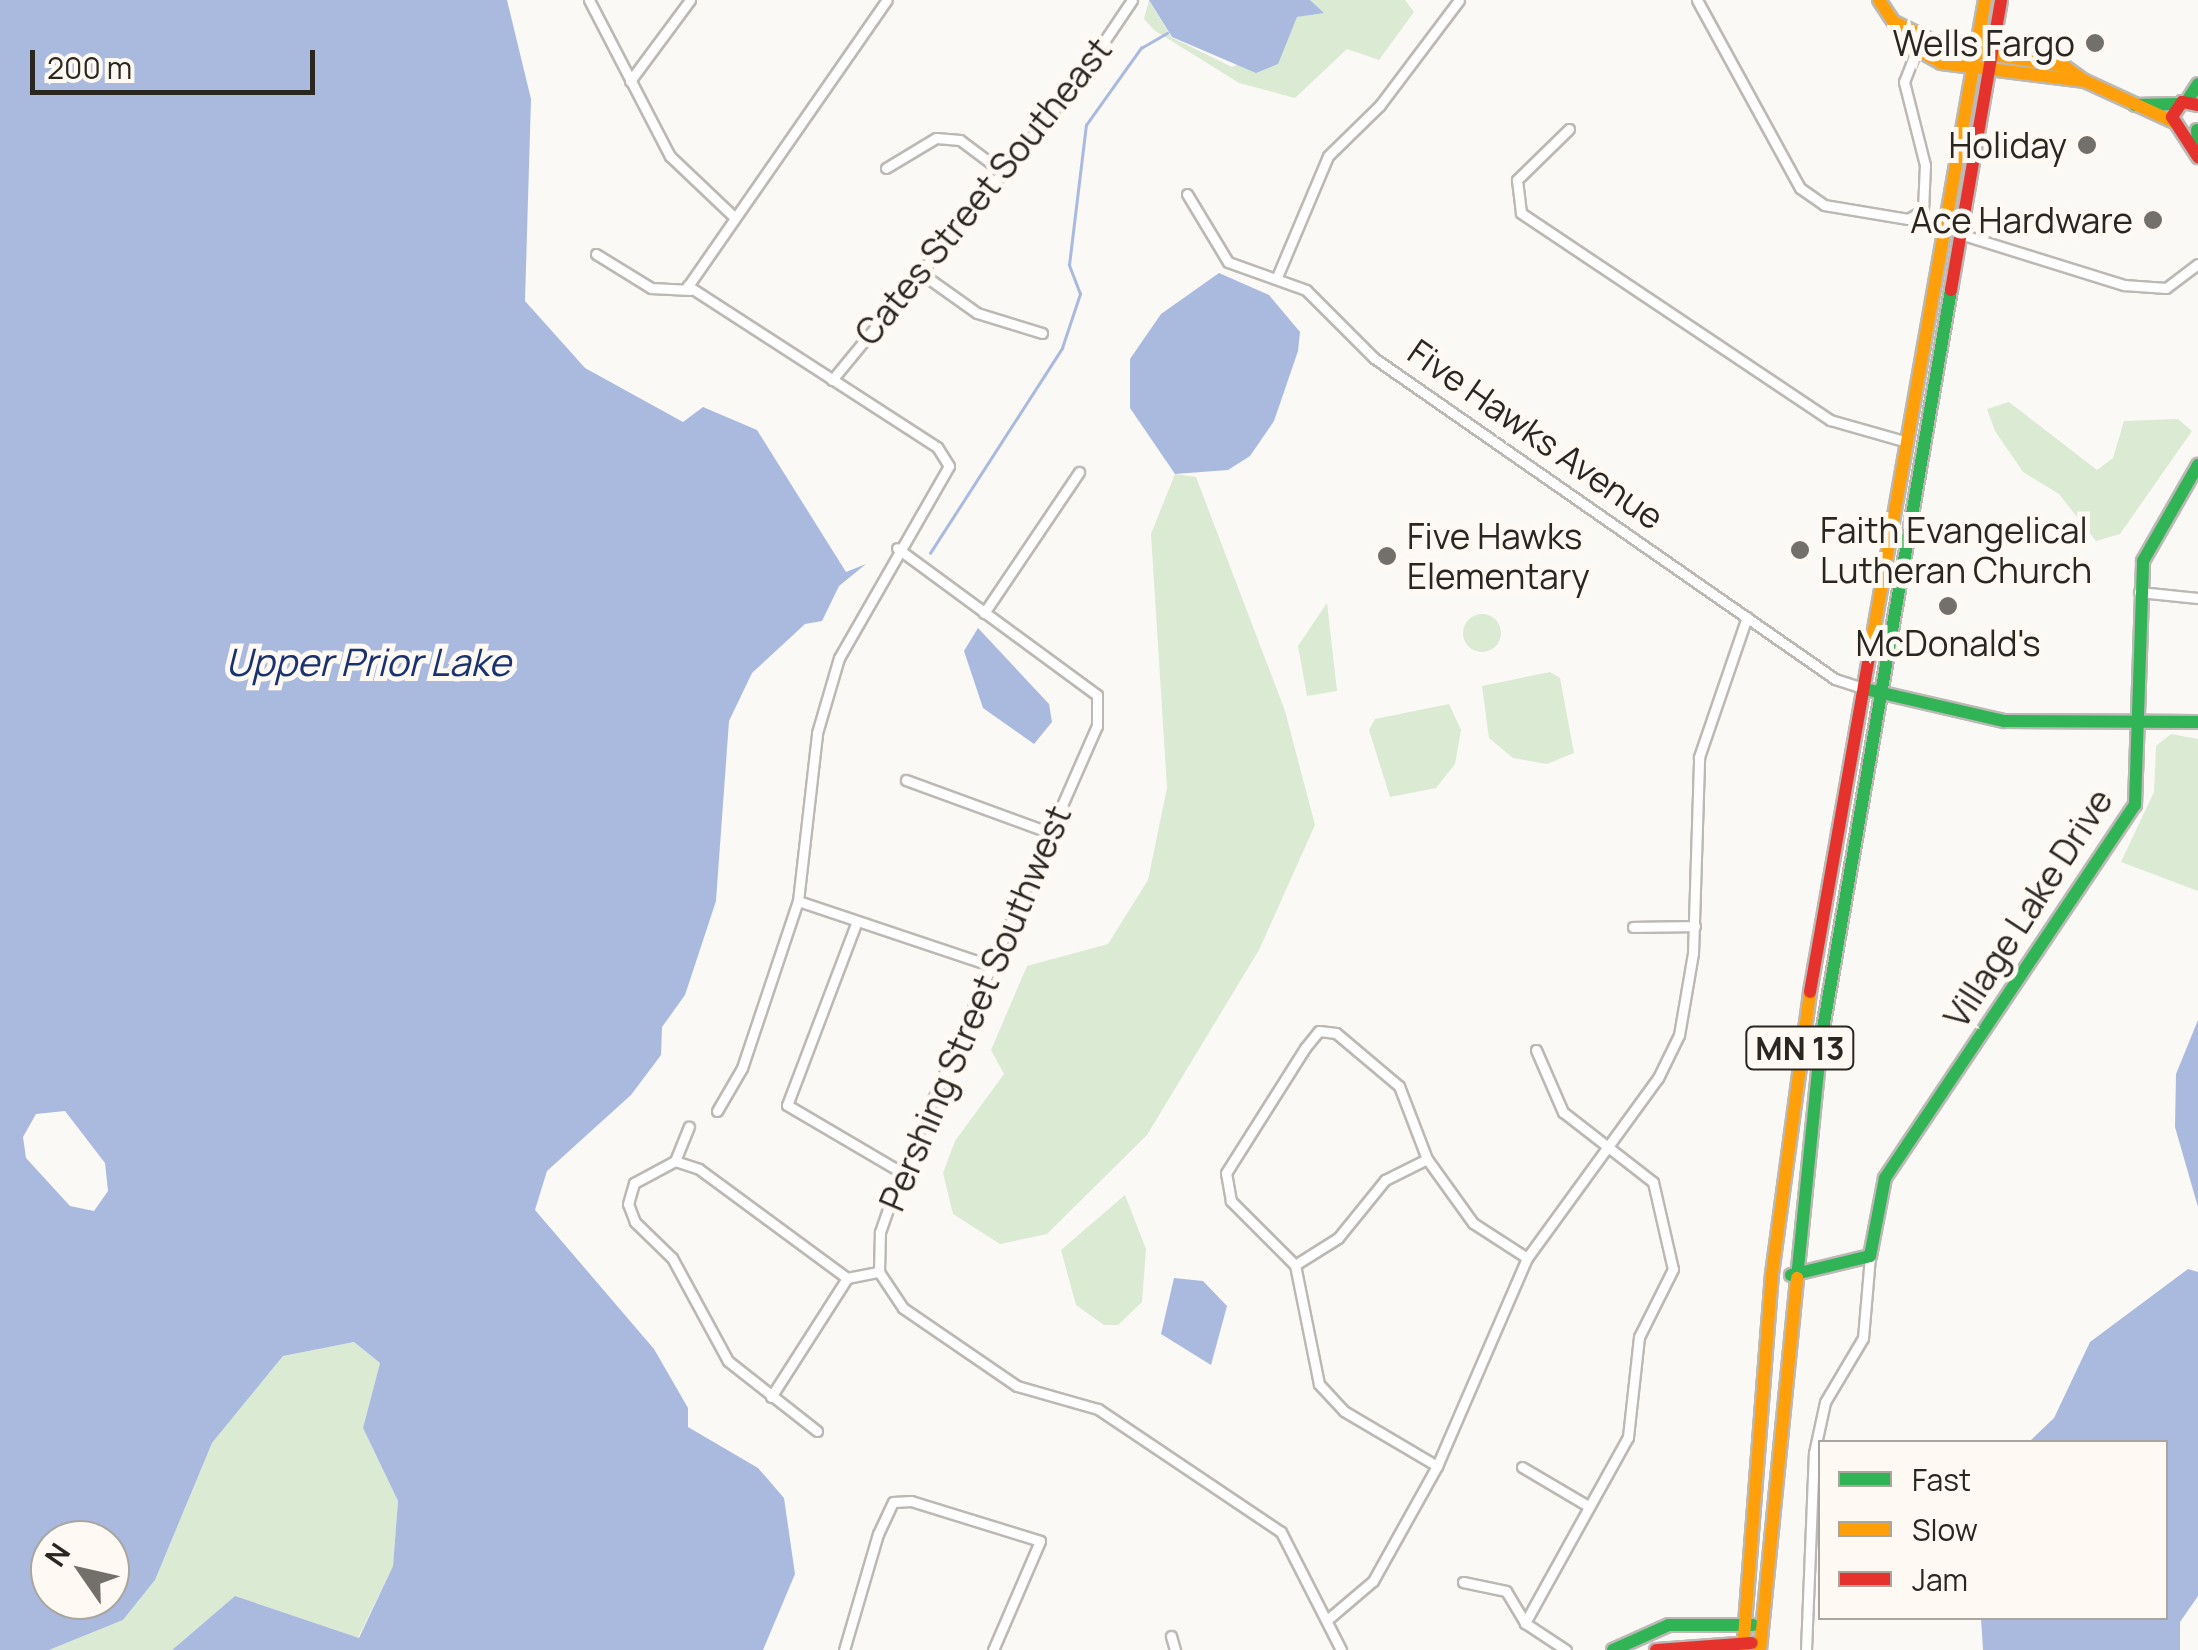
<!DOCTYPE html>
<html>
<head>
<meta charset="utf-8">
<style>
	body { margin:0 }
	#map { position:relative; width:2198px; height:1650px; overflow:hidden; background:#fbf9f6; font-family:Manrope,sans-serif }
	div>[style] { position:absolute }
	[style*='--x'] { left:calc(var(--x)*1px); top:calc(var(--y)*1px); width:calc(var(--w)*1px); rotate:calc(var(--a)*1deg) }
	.green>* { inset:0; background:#dbead3 }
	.round { border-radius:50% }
	.water>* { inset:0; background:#a9bade }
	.stream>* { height:2.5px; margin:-1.25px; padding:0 1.25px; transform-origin:1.25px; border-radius:1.25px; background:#a9bade }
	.roads { filter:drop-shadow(2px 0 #bcb9b5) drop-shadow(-2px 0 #bcb9b5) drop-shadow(0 2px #bcb9b5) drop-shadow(0 -2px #bcb9b5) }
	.street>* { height:9px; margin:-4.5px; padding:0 4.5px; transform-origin:4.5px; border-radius:4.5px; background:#fefefe }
	.fast>* { height:12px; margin:-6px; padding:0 6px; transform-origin:6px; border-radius:6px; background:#30b455 }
	.slow>* { height:12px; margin:-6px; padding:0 6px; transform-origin:6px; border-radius:6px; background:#ff9f0a }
	.jam>* { height:12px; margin:-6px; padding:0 6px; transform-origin:6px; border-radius:6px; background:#e5322d }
	.dots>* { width:28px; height:28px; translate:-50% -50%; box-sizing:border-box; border:5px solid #fefaf3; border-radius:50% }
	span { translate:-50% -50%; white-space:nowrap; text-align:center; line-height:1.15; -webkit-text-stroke:10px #fefaf3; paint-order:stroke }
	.shield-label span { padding:2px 8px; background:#fefaf3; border:2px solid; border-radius:8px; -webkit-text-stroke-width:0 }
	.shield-label { font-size:32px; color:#2a2620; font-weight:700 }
	.poi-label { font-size:35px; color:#2a2620 }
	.right { translate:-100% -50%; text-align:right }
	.left { translate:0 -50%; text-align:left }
	.street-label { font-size:35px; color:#2a2620 }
	.water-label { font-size:38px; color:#193371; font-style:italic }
	.legend { position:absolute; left:1818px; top:1440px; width:350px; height:180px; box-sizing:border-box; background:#fefaf3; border:2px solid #a9a59f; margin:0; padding:12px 18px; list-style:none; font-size:30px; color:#2a2620 }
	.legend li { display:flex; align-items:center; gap:20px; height:50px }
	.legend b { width:50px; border:2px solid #a9a59f }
	.north { position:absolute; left:30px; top:1520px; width:100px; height:100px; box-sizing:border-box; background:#fefaf3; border:2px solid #a9a59f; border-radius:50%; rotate:304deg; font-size:28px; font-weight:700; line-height:40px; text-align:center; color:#2a2620 }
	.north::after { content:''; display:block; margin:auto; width:35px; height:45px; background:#73706b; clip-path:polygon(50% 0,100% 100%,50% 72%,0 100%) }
	.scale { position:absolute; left:30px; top:50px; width:285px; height:45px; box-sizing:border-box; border:5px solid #2a2620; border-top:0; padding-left:12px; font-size:30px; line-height:35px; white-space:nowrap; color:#2a2620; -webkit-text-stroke:8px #fefaf3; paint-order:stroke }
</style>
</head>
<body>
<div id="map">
	<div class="green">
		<i style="clip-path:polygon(1149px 0,1171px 37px,1232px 67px,1281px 45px,1297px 17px,1322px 12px,1310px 0,1405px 0,1414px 12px,1379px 60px,1347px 49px,1295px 98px,1239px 83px,1154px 30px,1144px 19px)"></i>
		<i style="clip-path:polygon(2009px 402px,2097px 470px,2113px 458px,2124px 421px,2178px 419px,2192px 431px,2120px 534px,2096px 541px,2059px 494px,2023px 472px,1995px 431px,1987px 409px)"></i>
		<i style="clip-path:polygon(1175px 474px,1196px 477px,1285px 711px,1315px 825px,1259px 950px,1147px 1135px,1047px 1234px,1000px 1244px,953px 1214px,943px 1173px,955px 1141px,1004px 1074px,991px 1050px,1027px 966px,1108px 944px,1148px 880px,1167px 788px,1151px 534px)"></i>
		<i style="clip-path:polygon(1327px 603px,1337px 691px,1307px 696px,1298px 646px)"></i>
		<i class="round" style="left:1463px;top:614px;width:38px;height:38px"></i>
		<i style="clip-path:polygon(1550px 672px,1560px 678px,1574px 753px,1547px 764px,1513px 758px,1489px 738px,1482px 686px)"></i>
		<i style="clip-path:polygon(1449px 704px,1461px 730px,1455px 764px,1436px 788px,1390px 797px,1369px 730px,1375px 719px)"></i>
		<i style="clip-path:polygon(2171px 734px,2198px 739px,2198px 891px,2121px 862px,2154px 792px,2156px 746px)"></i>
		<i style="clip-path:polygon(1125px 1195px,1146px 1249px,1142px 1302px,1118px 1325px,1104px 1325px,1076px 1305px,1061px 1250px)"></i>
		<i style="clip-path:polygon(354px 1342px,380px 1363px,363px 1428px,398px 1501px,393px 1566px,358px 1638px,235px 1596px,172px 1650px,49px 1650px,123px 1620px,155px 1580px,212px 1443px,283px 1356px)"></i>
	</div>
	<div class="water">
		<i style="clip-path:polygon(evenodd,0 0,507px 0,531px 99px,525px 301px,585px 368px,683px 422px,703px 407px,757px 430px,846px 572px,866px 564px,839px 586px,822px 621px,805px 624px,752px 673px,729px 721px,716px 901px,685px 995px,662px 1027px,661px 1055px,631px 1095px,547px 1171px,535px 1210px,654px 1349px,688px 1408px,688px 1427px,758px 1468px,784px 1498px,795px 1574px,763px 1650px,172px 1650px,235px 1596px,359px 1638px,393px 1566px,398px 1501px,363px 1428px,380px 1363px,354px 1342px,283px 1356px,212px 1443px,155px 1580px,123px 1620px,49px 1650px,0 1650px,0 0,65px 1111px,105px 1163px,108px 1191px,94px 1211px,70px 1206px,26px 1158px,23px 1137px,36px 1114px,65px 1111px,0 0,50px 1540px,110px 1540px,110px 1600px,50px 1600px,50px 1540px)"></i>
		<i style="clip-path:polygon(1149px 0,1310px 0,1324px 13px,1297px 17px,1278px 64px,1256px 73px,1172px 37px)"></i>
		<i style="clip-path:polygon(1219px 273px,1269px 295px,1300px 332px,1298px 351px,1274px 421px,1250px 456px,1228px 470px,1175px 474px,1130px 408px,1130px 359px,1161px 314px)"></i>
		<i style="clip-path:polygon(978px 628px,1049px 704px,1052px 722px,1034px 744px,983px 708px,964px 651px)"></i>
		<i style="clip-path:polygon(2198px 1020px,2198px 1207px,2175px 1127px,2176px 1074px)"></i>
		<i style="clip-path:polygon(2188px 1269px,2198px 1272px,2198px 1596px,2180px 1622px,2180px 1650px,1983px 1650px,1981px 1618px,2166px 1618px,2166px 1442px,2029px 1442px,2054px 1418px,2090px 1342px)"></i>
		<i style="clip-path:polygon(1174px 1278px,1203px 1281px,1227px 1306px,1211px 1365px,1161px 1334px)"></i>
	</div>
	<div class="stream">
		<i style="--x:930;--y:553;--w:244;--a:-57.2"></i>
		<i style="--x:1062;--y:348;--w:57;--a:-71.6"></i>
		<i style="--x:1080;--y:294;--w:31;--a:-111"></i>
		<i style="--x:1069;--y:265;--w:141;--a:-83.1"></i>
		<i style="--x:1086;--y:125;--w:95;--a:-54.5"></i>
		<i style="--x:1141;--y:48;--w:30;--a:-30"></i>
	</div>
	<div class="roads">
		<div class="street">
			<i style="--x:589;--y:0;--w:176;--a:62.6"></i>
			<i style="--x:670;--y:156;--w:88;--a:43.6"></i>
			<i style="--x:1697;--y:0;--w:214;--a:61.3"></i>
			<i style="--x:1800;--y:188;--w:29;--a:35"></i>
			<i style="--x:1824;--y:205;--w:85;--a:9.5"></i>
			<i style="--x:1908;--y:219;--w:17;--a:-31"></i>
			<i style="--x:1923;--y:210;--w:45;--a:-87.5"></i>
			<i style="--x:1925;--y:165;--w:86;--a:-104.2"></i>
			<i style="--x:1904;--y:82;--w:34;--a:-69"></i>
			<i style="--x:630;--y:81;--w:101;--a:-53.5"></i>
			<i style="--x:1569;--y:129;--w:73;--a:135.6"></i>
			<i style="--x:1517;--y:180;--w:33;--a:83"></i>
			<i style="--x:1521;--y:213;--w:372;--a:33.8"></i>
			<i style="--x:1830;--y:420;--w:80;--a:15.9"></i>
			<i style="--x:886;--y:168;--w:58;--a:-31"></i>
			<i style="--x:936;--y:138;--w:24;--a:5"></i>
			<i style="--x:960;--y:140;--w:55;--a:36.9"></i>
			<i style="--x:1187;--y:194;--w:79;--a:58.9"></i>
			<i style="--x:1228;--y:262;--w:83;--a:19.7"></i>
			<i style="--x:1306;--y:290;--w:96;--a:45"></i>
			<i style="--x:1374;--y:358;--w:562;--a:34.85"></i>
			<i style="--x:1835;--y:679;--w:32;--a:18"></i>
			<i style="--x:1960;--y:234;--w:172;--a:17.3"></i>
			<i style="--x:2124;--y:285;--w:42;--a:4.1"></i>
			<i style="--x:2166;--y:288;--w:40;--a:-37"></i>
			<i style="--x:596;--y:254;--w:65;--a:31.7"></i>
			<i style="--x:651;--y:288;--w:39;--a:3"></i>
			<i style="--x:918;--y:271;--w:72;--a:35.4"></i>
			<i style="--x:977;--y:313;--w:68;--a:17.1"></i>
			<i style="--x:1277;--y:277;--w:131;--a:-67.1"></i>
			<i style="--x:1328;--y:156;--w:73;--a:-44.4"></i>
			<i style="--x:1380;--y:105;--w:131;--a:-53"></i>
			<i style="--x:832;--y:380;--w:384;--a:-50.6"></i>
			<i style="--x:1076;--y:83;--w:100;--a:-56"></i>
			<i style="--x:2139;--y:592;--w:59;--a:5.8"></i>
			<i style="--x:984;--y:613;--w:170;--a:-56"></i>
			<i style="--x:906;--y:780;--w:154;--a:20.1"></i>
			<i style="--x:798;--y:901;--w:208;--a:18.5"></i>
			<i style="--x:857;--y:921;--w:197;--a:110.8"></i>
			<i style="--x:787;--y:1105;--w:132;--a:30.4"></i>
			<i style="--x:1633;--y:927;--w:62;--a:-0.9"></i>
			<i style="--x:1536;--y:1050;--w:68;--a:66.5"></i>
			<i style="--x:1563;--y:1112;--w:114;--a:37.9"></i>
			<i style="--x:1653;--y:1182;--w:89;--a:77.1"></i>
			<i style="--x:1673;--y:1269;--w:76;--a:116.6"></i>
			<i style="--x:1639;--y:1337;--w:101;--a:96.3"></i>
			<i style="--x:1628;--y:1437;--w:213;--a:119"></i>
			<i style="--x:1525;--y:1623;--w:49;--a:33.4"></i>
			<i style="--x:717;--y:1111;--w:50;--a:-59.8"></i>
			<i style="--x:742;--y:1068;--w:176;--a:-71.5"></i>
			<i style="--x:798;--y:901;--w:169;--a:-83.5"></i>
			<i style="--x:817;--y:733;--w:78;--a:-73.7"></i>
			<i style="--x:839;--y:658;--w:221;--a:-60.2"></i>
			<i style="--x:949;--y:466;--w:22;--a:-122"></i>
			<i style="--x:937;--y:447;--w:297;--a:-147.1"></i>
			<i style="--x:688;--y:286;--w:348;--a:-55.2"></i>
			<i style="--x:675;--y:1161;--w:37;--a:-68"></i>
			<i style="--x:1295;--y:1265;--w:51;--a:-32.1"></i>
			<i style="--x:1338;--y:1238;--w:75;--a:-51"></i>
			<i style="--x:1385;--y:1180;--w:47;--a:-26.6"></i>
			<i style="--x:879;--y:1272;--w:43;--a:56.3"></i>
			<i style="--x:903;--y:1308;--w:138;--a:34.4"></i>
			<i style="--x:1017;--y:1386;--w:84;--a:15.9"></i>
			<i style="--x:1098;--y:1409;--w:220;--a:33.9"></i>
			<i style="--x:1281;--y:1532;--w:132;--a:63"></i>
			<i style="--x:771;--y:1397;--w:141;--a:-57.4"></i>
			<i style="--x:847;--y:1278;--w:33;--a:-11"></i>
			<i style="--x:879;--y:1272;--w:40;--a:-88.6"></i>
			<i style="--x:880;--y:1232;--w:64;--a:-70.7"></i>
			<i style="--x:901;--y:1172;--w:487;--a:-66.3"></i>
			<i style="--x:1097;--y:726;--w:31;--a:-90"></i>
			<i style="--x:1097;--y:695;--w:248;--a:-143.7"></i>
			<i style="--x:817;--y:1431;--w:113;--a:-141.8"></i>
			<i style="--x:728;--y:1361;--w:117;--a:-118.5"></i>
			<i style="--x:672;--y:1258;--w:52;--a:-135.8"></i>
			<i style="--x:635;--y:1222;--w:19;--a:-111"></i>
			<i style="--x:628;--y:1204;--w:22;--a:-74"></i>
			<i style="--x:634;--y:1183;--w:47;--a:-28.2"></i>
			<i style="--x:675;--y:1161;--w:25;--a:18"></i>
			<i style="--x:699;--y:1169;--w:184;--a:36.4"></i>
			<i style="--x:1437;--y:1466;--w:108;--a:-149.4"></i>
			<i style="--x:1344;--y:1411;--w:37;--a:-133"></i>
			<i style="--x:1319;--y:1384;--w:121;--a:-101.4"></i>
			<i style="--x:1295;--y:1265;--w:91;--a:-135"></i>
			<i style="--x:1231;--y:1201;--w:28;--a:-100"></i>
			<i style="--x:1226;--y:1173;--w:148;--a:-57.7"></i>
			<i style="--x:1305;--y:1048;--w:22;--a:-51"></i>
			<i style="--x:1319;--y:1031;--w:17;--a:7"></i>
			<i style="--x:1336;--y:1033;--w:82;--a:40.1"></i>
			<i style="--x:1399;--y:1086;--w:78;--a:69"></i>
			<i style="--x:1427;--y:1159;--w:79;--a:54.3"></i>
			<i style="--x:1473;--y:1223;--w:64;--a:32.9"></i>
			<i style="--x:1522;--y:1467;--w:77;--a:30.6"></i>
			<i style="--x:1463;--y:1582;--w:44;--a:11.8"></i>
			<i style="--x:1506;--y:1591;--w:37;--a:59"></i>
			<i style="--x:1327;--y:1620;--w:60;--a:-40.3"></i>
			<i style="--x:1373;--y:1581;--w:132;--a:-60.9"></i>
			<i style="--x:1437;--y:1466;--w:227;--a:-66.6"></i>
			<i style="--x:1527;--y:1258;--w:223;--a:-54"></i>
			<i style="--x:1658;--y:1078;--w:48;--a:-64"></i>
			<i style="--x:1679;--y:1035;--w:83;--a:-80.3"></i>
			<i style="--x:1693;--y:953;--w:196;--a:-88.2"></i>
			<i style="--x:1699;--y:757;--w:148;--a:-71.1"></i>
			<i style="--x:1171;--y:1636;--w:15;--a:74"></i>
			<i style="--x:844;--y:1650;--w:121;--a:-73.7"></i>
			<i style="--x:878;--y:1534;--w:35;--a:-65"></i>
			<i style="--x:893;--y:1502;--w:18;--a:-3"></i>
			<i style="--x:911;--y:1501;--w:135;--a:17.2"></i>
			<i style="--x:1040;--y:1541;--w:119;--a:113.3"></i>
			<i style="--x:1806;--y:1650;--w:197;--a:-87.7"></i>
			<i style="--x:1814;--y:1453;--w:52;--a:-77.8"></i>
			<i style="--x:1825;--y:1402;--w:74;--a:-59.3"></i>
			<i style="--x:1863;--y:1338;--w:82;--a:-85.1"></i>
		</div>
		<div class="fast">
			<i style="--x:2187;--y:101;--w:20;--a:-57"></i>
			<i style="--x:2135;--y:105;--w:43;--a:-1.3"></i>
			<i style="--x:2197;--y:130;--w:22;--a:87"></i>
			<i style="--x:1865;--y:689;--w:143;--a:13"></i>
			<i style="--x:2004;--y:721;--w:194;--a:0.3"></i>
			<i style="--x:1791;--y:1275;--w:81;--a:-13.5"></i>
			<i style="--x:1870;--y:1256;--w:79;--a:-79.1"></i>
			<i style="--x:1885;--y:1178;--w:449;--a:-56.2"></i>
			<i style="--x:2135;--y:805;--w:244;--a:-88.1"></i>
			<i style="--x:2143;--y:561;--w:111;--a:-60.2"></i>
			<i style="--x:1797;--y:1278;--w:239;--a:-84.2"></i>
			<i style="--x:1821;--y:1040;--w:761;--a:-80.17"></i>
			<i style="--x:1613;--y:1650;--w:61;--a:-24.1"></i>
			<i style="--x:1669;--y:1625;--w:84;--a:0"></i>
		</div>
		<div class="slow">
			<i style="--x:1879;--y:0;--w:54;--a:56.3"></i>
			<i style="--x:1909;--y:45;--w:37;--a:29"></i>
			<i style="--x:1941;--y:63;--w:145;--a:7.1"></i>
			<i style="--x:2085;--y:81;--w:96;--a:24.7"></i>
			<i style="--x:1896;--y:23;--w:55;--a:26.1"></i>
			<i style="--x:1945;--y:47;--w:121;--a:9.1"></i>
			<i style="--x:2064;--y:66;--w:26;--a:36"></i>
			<i style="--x:1870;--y:652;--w:662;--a:-80"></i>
			<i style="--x:1743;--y:1650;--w:377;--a:-85.6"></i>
			<i style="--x:1772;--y:1274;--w:285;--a:-82.3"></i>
			<i style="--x:1760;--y:1650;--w:374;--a:-84.3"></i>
		</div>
		<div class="jam">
			<i style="--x:2198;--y:105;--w:16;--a:-169"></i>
			<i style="--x:2182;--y:102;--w:18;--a:124"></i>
			<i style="--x:2172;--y:117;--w:48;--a:57"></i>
			<i style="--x:1951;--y:290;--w:294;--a:-80.2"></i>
			<i style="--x:1810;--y:992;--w:345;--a:-80"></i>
			<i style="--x:1656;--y:1650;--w:96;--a:-4.2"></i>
		</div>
	</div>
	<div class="dots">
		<i style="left:2095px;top:43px;background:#73706b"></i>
		<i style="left:2087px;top:145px;background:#73706b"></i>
		<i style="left:2153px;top:220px;background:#73706b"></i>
		<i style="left:1800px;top:550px;background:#73706b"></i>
		<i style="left:1387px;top:556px;background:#73706b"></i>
		<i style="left:1948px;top:606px;background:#73706b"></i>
	</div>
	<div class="shield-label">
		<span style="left:1800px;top:1048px">MN 13</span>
	</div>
	<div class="poi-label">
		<span class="right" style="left:2075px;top:43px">Wells Fargo</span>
		<span class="right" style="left:2067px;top:145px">Holiday</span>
		<span class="right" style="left:2133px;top:220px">Ace Hardware</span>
		<span class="left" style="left:1820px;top:550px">Faith Evangelical<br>Lutheran Church</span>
		<span class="left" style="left:1407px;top:556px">Five Hawks<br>Elementary</span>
		<span style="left:1948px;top:643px">McDonald's</span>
	</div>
	<div class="street-label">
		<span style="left:983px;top:191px;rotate:-51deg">Cates Street Southeast</span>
		<span style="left:1536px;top:434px;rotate:35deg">Five Hawks Avenue</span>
		<span style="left:2028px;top:908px;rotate:-57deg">Village Lake Drive</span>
		<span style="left:975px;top:1008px;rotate:-67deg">Pershing Street Southwest</span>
	</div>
	<div class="water-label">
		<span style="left:368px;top:662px">Upper Prior Lake</span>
	</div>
	<ul class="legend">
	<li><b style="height:12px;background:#30b455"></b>Fast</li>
	<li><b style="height:12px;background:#ff9f0a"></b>Slow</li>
	<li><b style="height:12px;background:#e5322d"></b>Jam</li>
	</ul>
	<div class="north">N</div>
	<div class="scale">200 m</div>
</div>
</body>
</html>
